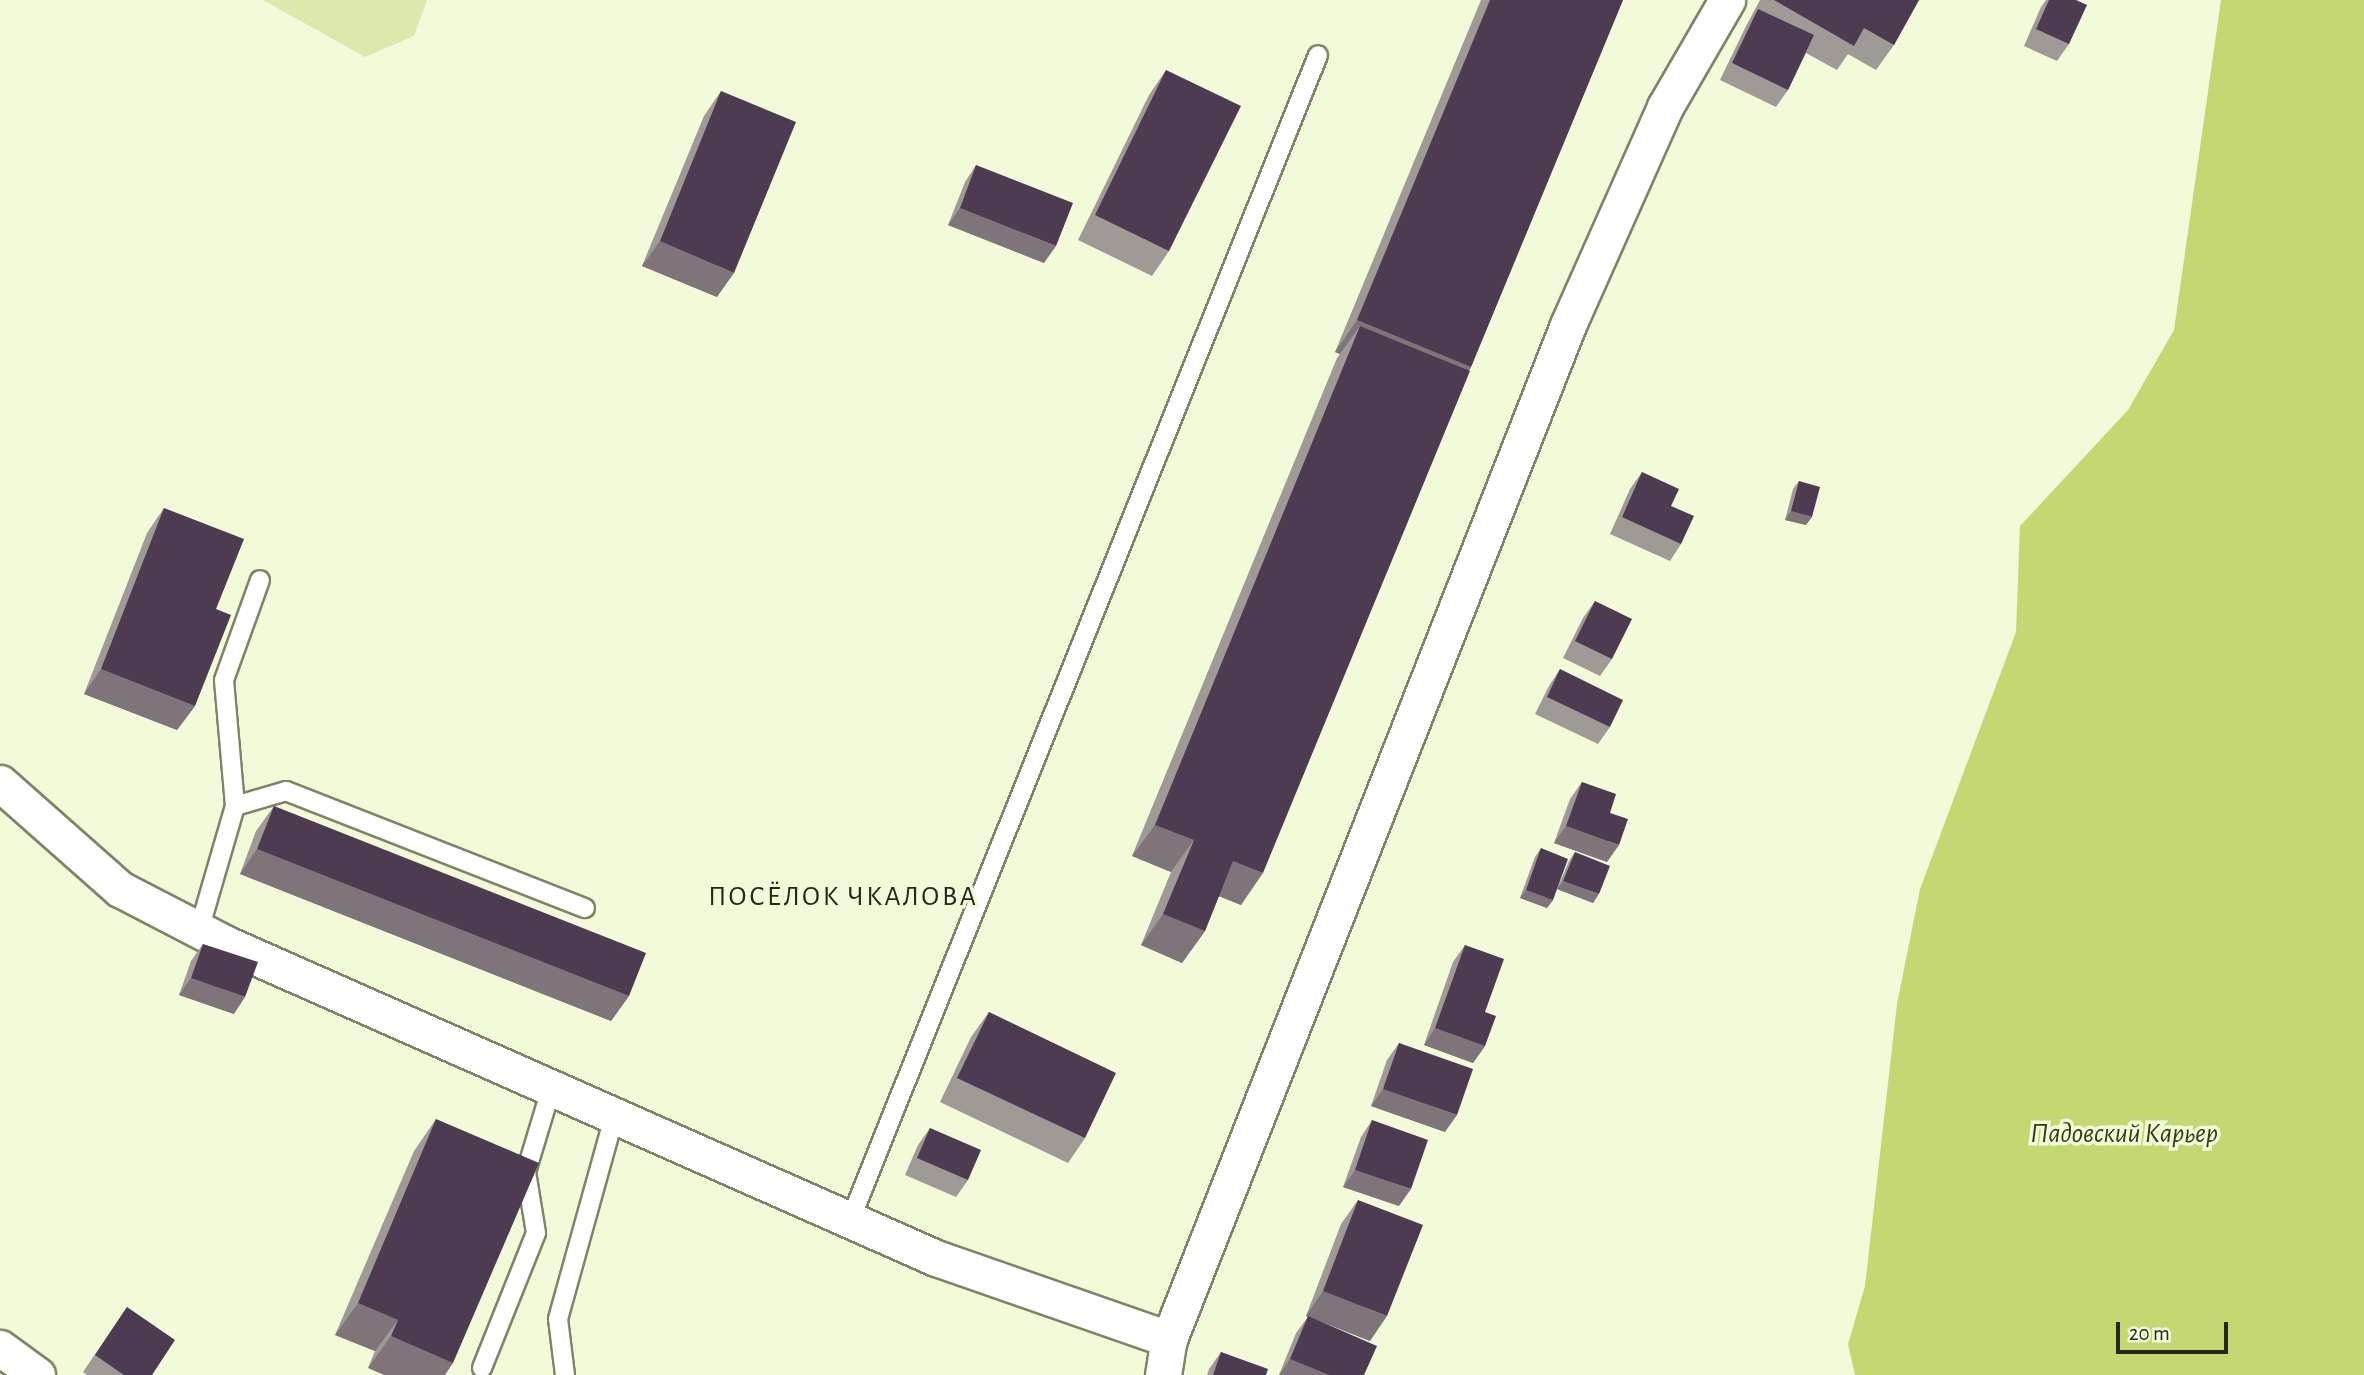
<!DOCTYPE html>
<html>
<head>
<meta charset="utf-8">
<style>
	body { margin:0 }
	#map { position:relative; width:2364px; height:1375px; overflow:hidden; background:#f2fad9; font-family:"Alegreya Sans",sans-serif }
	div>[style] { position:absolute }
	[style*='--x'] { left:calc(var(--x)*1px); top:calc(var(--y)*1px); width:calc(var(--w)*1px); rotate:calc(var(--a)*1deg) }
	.green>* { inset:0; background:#dce9ad }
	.water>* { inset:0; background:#c5d772 }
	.roads { filter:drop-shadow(2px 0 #7e8467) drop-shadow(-2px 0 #7e8467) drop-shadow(0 2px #7e8467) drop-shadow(0 -2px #7e8467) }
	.service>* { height:18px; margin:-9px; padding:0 9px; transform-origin:9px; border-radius:9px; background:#fff }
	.minor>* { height:35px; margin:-17.5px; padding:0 17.5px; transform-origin:17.5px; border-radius:17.5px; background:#fff }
	.wall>* { inset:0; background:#9f9a95 }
	.shaded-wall>* { inset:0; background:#7e747a }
	.building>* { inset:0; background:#4c3b51 }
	span { translate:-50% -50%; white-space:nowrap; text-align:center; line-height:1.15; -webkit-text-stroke:7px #f2fad9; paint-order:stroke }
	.neighbourhood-label { font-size:28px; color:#25281c; letter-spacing:2px }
	.water-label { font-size:28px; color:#363d13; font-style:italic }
	.scale { position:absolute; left:2116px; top:1322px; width:112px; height:32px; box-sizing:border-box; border:4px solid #25281c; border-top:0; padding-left:9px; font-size:21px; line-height:24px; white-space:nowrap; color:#25281c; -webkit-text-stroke:5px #f2fad9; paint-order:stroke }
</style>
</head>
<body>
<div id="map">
	<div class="green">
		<i style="clip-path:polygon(263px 0,427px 0,414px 36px,365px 57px)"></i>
	</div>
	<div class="water">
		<i style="clip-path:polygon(2221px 0,2364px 0,2364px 1375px,1855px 1375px,1848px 1344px,1865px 1286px,1897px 1004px,1920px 889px,2016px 632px,2020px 526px,2128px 410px,2174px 330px)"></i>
	</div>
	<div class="roads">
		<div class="service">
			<i style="--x:235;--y:806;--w:53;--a:-16.4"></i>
			<i style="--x:286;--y:791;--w:321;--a:21.4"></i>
			<i style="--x:199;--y:930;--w:129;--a:-73.8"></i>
			<i style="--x:235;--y:806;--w:126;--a:-95"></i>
			<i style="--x:224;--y:680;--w:106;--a:-70.2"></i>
			<i style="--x:851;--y:1218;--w:1253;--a:-68.12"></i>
			<i style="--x:482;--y:1368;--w:145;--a:-68.2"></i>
			<i style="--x:536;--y:1233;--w:62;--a:-99.3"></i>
			<i style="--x:526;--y:1172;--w:90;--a:-73.2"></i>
			<i style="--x:565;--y:1375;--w:56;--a:-97.1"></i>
			<i style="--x:558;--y:1319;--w:214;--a:-74.5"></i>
		</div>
		<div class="minor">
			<i style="--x:0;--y:783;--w:160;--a:41.5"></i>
			<i style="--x:120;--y:889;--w:117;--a:27.4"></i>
			<i style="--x:224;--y:943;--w:779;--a:23.87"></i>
			<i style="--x:936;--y:1258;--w:247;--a:19.2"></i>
			<i style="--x:1169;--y:1339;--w:1090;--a:-68.52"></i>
			<i style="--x:1568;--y:325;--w:239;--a:-66"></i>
			<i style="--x:1665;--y:107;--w:124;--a:-59.9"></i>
			<i style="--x:0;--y:1348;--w:46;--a:36.1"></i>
			<i style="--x:1163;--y:1375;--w:36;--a:-81"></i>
		</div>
	</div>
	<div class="wall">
		<i style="clip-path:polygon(1481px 0,1623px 0,1471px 367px,1241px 905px,1219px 896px,1205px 931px,1182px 963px,1141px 945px,1171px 872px,1132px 856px,1337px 358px,1340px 354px,1335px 352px)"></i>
		<i style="clip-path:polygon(1760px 0,1919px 0,1894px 45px,1876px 70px,1848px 54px,1837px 70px,1806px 53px,1788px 90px,1776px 107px,1720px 80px,1746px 26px)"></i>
		<i style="clip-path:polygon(2046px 0,2076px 0,2069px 44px,2057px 61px,2024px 46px,2041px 7px)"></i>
		<i style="clip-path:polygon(1166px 70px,1169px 251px,1152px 276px,1078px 240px,1149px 95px)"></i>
		<i style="clip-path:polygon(721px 91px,717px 297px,642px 266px,704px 116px)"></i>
		<i style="clip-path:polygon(976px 165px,1044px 263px,948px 225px,965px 182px)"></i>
		<i style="clip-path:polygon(1642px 472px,1671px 506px,1681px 544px,1670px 561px,1610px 534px,1630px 489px)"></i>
		<i style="clip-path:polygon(1799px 481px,1806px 525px,1785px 520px,1793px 489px)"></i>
		<i style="clip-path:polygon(164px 508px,195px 706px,177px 730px,84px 694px,147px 533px)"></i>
		<i style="clip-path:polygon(1595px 601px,1612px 659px,1600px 676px,1563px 658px,1583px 618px)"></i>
		<i style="clip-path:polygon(1560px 669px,1610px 727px,1598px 744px,1535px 714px,1549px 686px)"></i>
		<i style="clip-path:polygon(1582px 782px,1610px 813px,1607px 862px,1554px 843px,1570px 799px)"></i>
		<i style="clip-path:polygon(274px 806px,629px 996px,611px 1021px,240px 874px,256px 831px)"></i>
		<i style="clip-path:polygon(1541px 848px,1553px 900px,1547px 908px,1520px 898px,1535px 857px)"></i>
		<i style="clip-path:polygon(1575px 852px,1593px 903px,1557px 889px,1569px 861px)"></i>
		<i style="clip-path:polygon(203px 944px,234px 1014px,179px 995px,191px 961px)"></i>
		<i style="clip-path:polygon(1465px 945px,1485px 1012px,1485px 1046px,1473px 1063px,1424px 1045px,1453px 962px)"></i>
		<i style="clip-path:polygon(989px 1012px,1085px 1138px,1068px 1163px,940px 1102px,971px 1037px)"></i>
		<i style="clip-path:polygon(1399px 1043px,1445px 1132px,1371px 1106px,1387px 1060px)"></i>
		<i style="clip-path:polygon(436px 1119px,453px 1363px,368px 1368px,375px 1351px,335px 1335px,414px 1151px)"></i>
		<i style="clip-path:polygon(1372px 1120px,1399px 1206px,1343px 1187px,1361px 1137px)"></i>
		<i style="clip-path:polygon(930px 1128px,968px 1180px,956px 1197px,905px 1175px,918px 1145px)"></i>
		<i style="clip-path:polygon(1358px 1200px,1370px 1341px,1316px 1319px,1364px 1375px,1279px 1375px,1296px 1333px,1308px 1317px,1306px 1316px,1341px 1224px)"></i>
		<i style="clip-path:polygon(127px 1307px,152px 1375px,87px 1375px,83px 1372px)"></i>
		<i style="clip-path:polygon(1221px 1352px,1266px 1375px,1207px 1375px,1209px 1369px)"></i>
	</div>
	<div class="shaded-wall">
		<i style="clip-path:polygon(960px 208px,1056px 246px,1044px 263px,948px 225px)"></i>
		<i style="clip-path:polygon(660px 241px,734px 273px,717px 297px,642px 266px)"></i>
		<i style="clip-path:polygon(1357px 320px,1471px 367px,1449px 399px,1360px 326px,1340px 354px,1335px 352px)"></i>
		<i style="clip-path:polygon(1791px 511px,1812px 517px,1806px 525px,1785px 520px)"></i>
		<i style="clip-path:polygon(101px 669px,195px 706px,177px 730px,84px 694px)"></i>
		<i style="clip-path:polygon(1155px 825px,1194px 840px,1171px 872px,1132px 856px)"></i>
		<i style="clip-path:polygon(1566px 826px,1619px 845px,1607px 862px,1554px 843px)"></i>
		<i style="clip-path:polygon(257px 849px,629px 996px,611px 1021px,240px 874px)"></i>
		<i style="clip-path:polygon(1233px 861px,1263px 873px,1241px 905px,1211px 893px)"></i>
		<i style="clip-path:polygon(1563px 881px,1599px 894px,1593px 903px,1557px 889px)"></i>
		<i style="clip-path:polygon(1526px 890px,1553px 900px,1547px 908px,1520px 898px)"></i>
		<i style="clip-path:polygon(1163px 914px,1205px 931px,1182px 963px,1141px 945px)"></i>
		<i style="clip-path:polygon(191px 978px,245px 997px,234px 1014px,179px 995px)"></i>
		<i style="clip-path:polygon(1435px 1028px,1485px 1046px,1473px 1063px,1424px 1045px)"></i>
		<i style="clip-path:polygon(1383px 1089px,1457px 1115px,1445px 1132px,1371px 1106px)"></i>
		<i style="clip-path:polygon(1355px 1170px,1411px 1189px,1399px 1206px,1343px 1187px)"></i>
		<i style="clip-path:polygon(1323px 1291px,1387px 1316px,1370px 1341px,1306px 1316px)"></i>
		<i style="clip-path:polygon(358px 1303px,398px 1320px,375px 1351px,335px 1335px)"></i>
		<i style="clip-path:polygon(391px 1336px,453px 1363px,445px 1375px,384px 1375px,368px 1368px)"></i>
		<i style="clip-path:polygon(1290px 1359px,1329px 1375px,1279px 1375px)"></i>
	</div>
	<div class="building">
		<i style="clip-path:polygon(1490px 0,1623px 0,1471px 367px,1357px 320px)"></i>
		<i style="clip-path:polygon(1774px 0,1919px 0,1894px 45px,1864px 28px,1854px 46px)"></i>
		<i style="clip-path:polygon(2049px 0,2076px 0,2087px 5px,2069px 44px,2036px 29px)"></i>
		<i style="clip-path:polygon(1758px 9px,1814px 35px,1788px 90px,1732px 63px)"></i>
		<i style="clip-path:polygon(1166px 70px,1241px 106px,1169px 251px,1095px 215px)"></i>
		<i style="clip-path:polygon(721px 91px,796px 122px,734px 273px,660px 241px)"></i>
		<i style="clip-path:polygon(976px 165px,1073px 203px,1056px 246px,960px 208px)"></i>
		<i style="clip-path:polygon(1360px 326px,1470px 371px,1263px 873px,1233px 861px,1205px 931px,1163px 914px,1194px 840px,1155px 825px)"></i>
		<i style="clip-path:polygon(1642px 472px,1679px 489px,1671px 506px,1694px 516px,1681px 544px,1622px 517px)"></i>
		<i style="clip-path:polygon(1799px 481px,1820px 487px,1812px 517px,1791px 511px)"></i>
		<i style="clip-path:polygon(164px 508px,244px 539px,216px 609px,231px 615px,195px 706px,101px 669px)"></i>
		<i style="clip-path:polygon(1595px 601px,1632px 619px,1612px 659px,1575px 641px)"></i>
		<i style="clip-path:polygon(1560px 669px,1623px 700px,1610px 727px,1547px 697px)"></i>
		<i style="clip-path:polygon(1582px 782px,1616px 794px,1610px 813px,1628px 819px,1619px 845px,1566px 826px)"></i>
		<i style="clip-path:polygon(274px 806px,646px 953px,629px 996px,257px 849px)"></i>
		<i style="clip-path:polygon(1541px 848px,1568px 859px,1553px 900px,1526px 890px)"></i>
		<i style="clip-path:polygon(1575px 852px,1610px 866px,1599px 894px,1563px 881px)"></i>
		<i style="clip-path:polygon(203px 944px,258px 962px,245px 997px,191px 978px)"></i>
		<i style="clip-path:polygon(1465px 945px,1504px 959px,1485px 1012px,1496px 1016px,1485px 1046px,1435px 1028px)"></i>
		<i style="clip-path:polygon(989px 1012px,1116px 1073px,1085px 1138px,957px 1078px)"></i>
		<i style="clip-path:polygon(1399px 1043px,1473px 1069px,1457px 1115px,1383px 1089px)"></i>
		<i style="clip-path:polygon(436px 1119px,539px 1163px,453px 1363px,391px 1336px,398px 1320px,358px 1303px)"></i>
		<i style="clip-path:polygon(1372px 1120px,1428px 1140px,1411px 1189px,1355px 1170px)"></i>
		<i style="clip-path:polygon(930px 1128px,981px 1150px,968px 1180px,917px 1158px)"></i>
		<i style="clip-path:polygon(1358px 1200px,1423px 1225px,1387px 1316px,1323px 1291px)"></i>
		<i style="clip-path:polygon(127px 1307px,175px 1340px,152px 1375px,124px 1375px,95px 1355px)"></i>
		<i style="clip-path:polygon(1308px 1316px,1377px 1346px,1364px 1375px,1329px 1375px,1290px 1359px)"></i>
		<i style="clip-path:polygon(1221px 1352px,1268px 1369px,1266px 1375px,1213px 1375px)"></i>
	</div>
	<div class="neighbourhood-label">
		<span style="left:843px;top:897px">ПОСЁЛОК ЧКАЛОВА</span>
	</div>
	<div class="water-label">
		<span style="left:2124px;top:1134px">Падовский Карьер</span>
	</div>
	<div class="scale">20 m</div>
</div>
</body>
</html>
